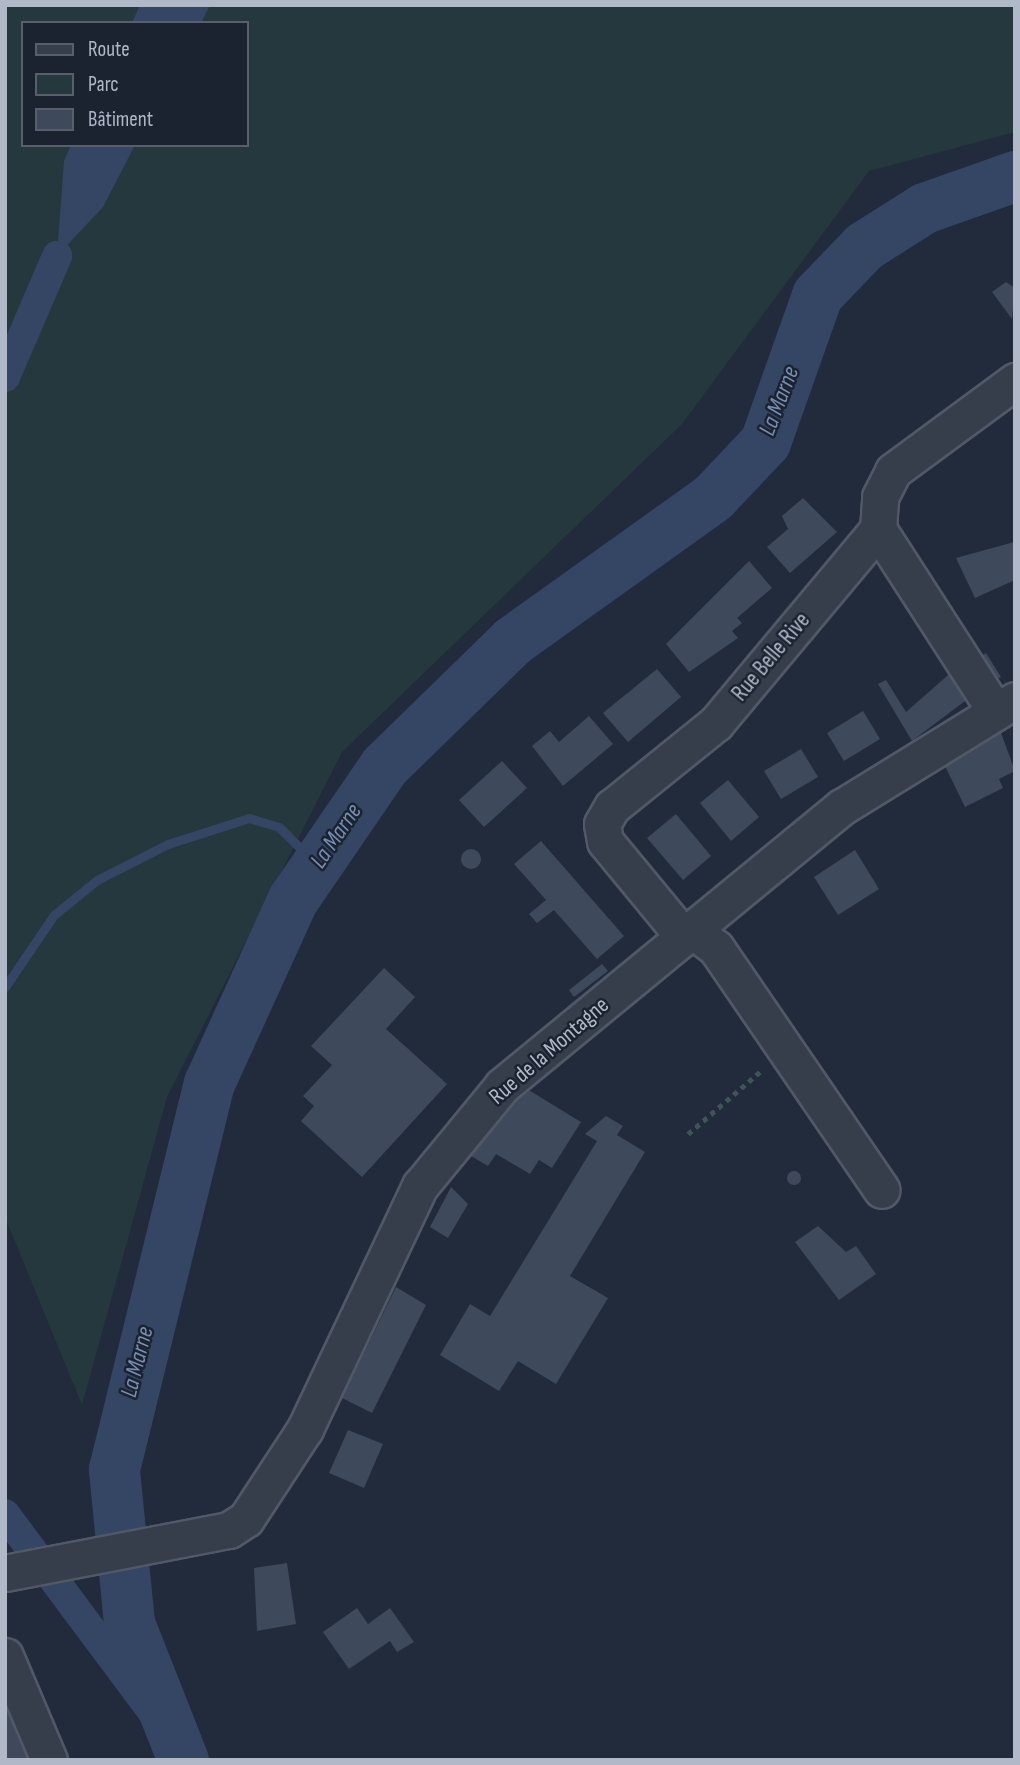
<!DOCTYPE html>
<html>
<head>
<meta charset="utf-8">
<style>
	body { margin:0 }
	#map { position:relative; width:1020px; height:1765px; overflow:hidden; background:#222b3c; font-family:"Sofia Sans Condensed",sans-serif }
	div>[style] { position:absolute }
	[style*='--x'] { left:calc(var(--x)*1px); top:calc(var(--y)*1px); width:calc(var(--w)*1px); rotate:calc(var(--a)*1deg) }
	.green>* { inset:0; background:#24383d }
	.water>* { inset:0; background:#354664 }
	.stream>* { height:9px; margin:-4.5px; padding:0 4.5px; transform-origin:4.5px; border-radius:4.5px; background:#354664 }
	.canal>* { height:30px; margin:-15px; padding:0 15px; transform-origin:15px; border-radius:15px; background:#354664 }
	.river>* { height:51px; margin:-25.5px; padding:0 25.5px; transform-origin:25.5px; border-radius:25.5px; background:#354664 }
	.building>* { inset:0; background:#3e495b }
	.round { border-radius:50% }
	.path>* { height:4.5px; margin-top:-2.25px; transform-origin:0; background:repeating-linear-gradient(90deg,#3f5457 0 5px,transparent 0 10px) }
	.roads { filter:drop-shadow(2px 0 #515867) drop-shadow(-2px 0 #515867) drop-shadow(0 2px #515867) drop-shadow(0 -2px #515867) }
	.minor>* { height:35px; margin:-17.5px; padding:0 17.5px; transform-origin:17.5px; border-radius:17.5px; background:#363e4c }
	span { translate:-50% -50%; white-space:nowrap; text-align:center; line-height:1.15; -webkit-text-stroke:5px #1b2331; paint-order:stroke }
	.street-label { font-size:23px; color:#b1b8c8 }
	.water-label { font-size:24px; color:#788db1; font-style:italic }
	.frame { position:absolute; inset:0; border:7px solid #b1b8c8; pointer-events:none }
	.legend { position:absolute; left:21px; top:21px; width:228px; height:126px; box-sizing:border-box; background:#1b2331; border:2px solid #575f6d; margin:0; padding:9px 12px; list-style:none; font-size:21px; color:#b1b8c8 }
	.legend li { display:flex; align-items:center; gap:14px; height:35px }
	.legend b { width:35px; border:2px solid #575f6d }
</style>
</head>
<body>
<div id="map">
	<div class="green">
		<i style="clip-path:polygon(evenodd,5px 5px,1015px 5px,1015px 132px,869px 171px,682px 424px,342px 752px,167px 1097px,82px 1405px,5px 1217px,5px 5px,23px 23px,247px 23px,247px 145px,23px 145px,23px 23px)"></i>
	</div>
	<div class="water">
		<i style="clip-path:polygon(140px 5px,210px 5px,201px 23px,132px 23px)"></i>
		<i style="clip-path:polygon(71px 145px,135px 145px,103px 207px,57px 256px,64px 161px)"></i>
	</div>
	<div class="stream">
		<i style="--x:5;--y:987;--w:87;--a:-55.8"></i>
		<i style="--x:54;--y:915;--w:55;--a:-39.1"></i>
		<i style="--x:97;--y:880;--w:80;--a:-26.9"></i>
		<i style="--x:168;--y:844;--w:85;--a:-17.8"></i>
		<i style="--x:249;--y:818;--w:31;--a:17"></i>
		<i style="--x:279;--y:827;--w:54;--a:45"></i>
	</div>
	<div class="canal">
		<i style="--x:5;--y:377;--w:132;--a:-66.7"></i>
		<i style="--x:5;--y:1514;--w:278;--a:53.3"></i>
	</div>
	<div class="river">
		<i style="--x:183;--y:1760;--w:147;--a:-111.5"></i>
		<i style="--x:129;--y:1623;--w:155;--a:-95.6"></i>
		<i style="--x:114;--y:1469;--w:398;--a:-76.2"></i>
		<i style="--x:209;--y:1083;--w:202;--a:-65.5"></i>
		<i style="--x:293;--y:899;--w:161;--a:-55.6"></i>
		<i style="--x:384;--y:766;--w:179;--a:-44.3"></i>
		<i style="--x:512;--y:641;--w:247;--a:-35.6"></i>
		<i style="--x:713;--y:497;--w:76;--a:-46.6"></i>
		<i style="--x:765;--y:442;--w:156;--a:-70.5"></i>
		<i style="--x:817;--y:295;--w:68;--a:-46.2"></i>
		<i style="--x:864;--y:246;--w:71;--a:-32.3"></i>
		<i style="--x:924;--y:208;--w:96;--a:-19.4"></i>
	</div>
	<div class="building">
		<i style="clip-path:polygon(1006px 282px,1015px 288px,1012px 319px,992px 292px)"></i>
		<i style="clip-path:polygon(803px 498px,837px 532px,790px 573px,767px 547px,788px 529px,782px 516px)"></i>
		<i style="clip-path:polygon(1014px 542px,1015px 580px,975px 598px,956px 558px)"></i>
		<i style="clip-path:polygon(749px 561px,772px 588px,737px 618px,742px 623px,732px 631px,738px 638px,689px 672px,666px 644px)"></i>
		<i style="clip-path:polygon(986px 653px,1001px 677px,983px 687px,970px 663px)"></i>
		<i style="clip-path:polygon(657px 669px,681px 697px,628px 742px,603px 713px)"></i>
		<i style="clip-path:polygon(955px 669px,969px 698px,912px 741px,878px 684px,886px 680px,906px 712px)"></i>
		<i style="clip-path:polygon(863px 711px,880px 739px,844px 761px,827px 733px)"></i>
		<i style="clip-path:polygon(589px 716px,613px 744px,563px 786px,532px 746px,550px 731px,559px 742px)"></i>
		<i style="clip-path:polygon(1000px 730px,1015px 771px,999px 779px,1003px 788px,965px 807px,944px 764px)"></i>
		<i style="clip-path:polygon(801px 749px,818px 777px,781px 799px,764px 771px)"></i>
		<i style="clip-path:polygon(502px 761px,527px 788px,484px 827px,459px 800px)"></i>
		<i style="clip-path:polygon(728px 780px,759px 817px,731px 841px,700px 803px)"></i>
		<i style="clip-path:polygon(676px 814px,711px 856px,683px 880px,647px 838px)"></i>
		<i style="clip-path:polygon(541px 841px,624px 936px,597px 959px,554px 910px,537px 923px,529px 914px,546px 900px,514px 864px)"></i>
		<i class="round" style="left:461px;top:849px;width:20px;height:20px"></i>
		<i style="clip-path:polygon(855px 850px,879px 889px,838px 915px,814px 877px)"></i>
		<i style="clip-path:polygon(602px 964px,608px 971px,574px 997px,569px 990px)"></i>
		<i style="clip-path:polygon(384px 968px,415px 997px,386px 1029px,447px 1084px,362px 1177px,301px 1121px,314px 1106px,303px 1096px,332px 1065px,311px 1046px)"></i>
		<i style="clip-path:polygon(527px 1089px,581px 1122px,552px 1168px,539px 1160px,530px 1174px,496px 1154px,488px 1166px,471px 1156px)"></i>
		<i style="clip-path:polygon(606px 1116px,623px 1126px,617px 1135px,645px 1152px,570px 1276px,608px 1298px,556px 1384px,518px 1361px,499px 1391px,440px 1355px,470px 1304px,490px 1316px,597px 1141px,585px 1134px)"></i>
		<i class="round" style="left:787px;top:1171px;width:14px;height:14px"></i>
		<i style="clip-path:polygon(451px 1187px,468px 1204px,448px 1238px,430px 1227px)"></i>
		<i style="clip-path:polygon(818px 1226px,846px 1252px,856px 1246px,876px 1274px,839px 1300px,795px 1242px)"></i>
		<i style="clip-path:polygon(396px 1287px,426px 1305px,372px 1413px,342px 1398px)"></i>
		<i style="clip-path:polygon(348px 1430px,383px 1444px,364px 1488px,329px 1473px)"></i>
		<i style="clip-path:polygon(287px 1563px,296px 1624px,257px 1631px,254px 1568px)"></i>
		<i style="clip-path:polygon(357px 1608px,368px 1624px,390px 1608px,414px 1642px,397px 1652px,390px 1641px,349px 1669px,323px 1632px)"></i>
		<i style="clip-path:polygon(5px 1698px,44px 1760px,5px 1760px)"></i>
	</div>
	<div class="path">
		<i style="--x:688;--y:1134;--w:98;--a:-40.9"></i>
	</div>
	<div class="roads">
		<div class="minor">
			<i style="--x:878;--y:529;--w:214;--a:57.2"></i>
			<i style="--x:878;--y:529;--w:32;--a:-86"></i>
			<i style="--x:880;--y:497;--w:29;--a:-63"></i>
			<i style="--x:893;--y:471;--w:152;--a:-36.4"></i>
			<i style="--x:692;--y:930;--w:30;--a:37"></i>
			<i style="--x:716;--y:948;--w:293;--a:55.6"></i>
			<i style="--x:684;--y:937;--w:124;--a:-129.5"></i>
			<i style="--x:605;--y:841;--w:17;--a:-100"></i>
			<i style="--x:602;--y:824;--w:20;--a:-60"></i>
			<i style="--x:612;--y:807;--w:134;--a:-38.9"></i>
			<i style="--x:716;--y:723;--w:253;--a:-50.1"></i>
			<i style="--x:5;--y:1573;--w:228;--a:-10.9"></i>
			<i style="--x:229;--y:1530;--w:20;--a:-33"></i>
			<i style="--x:246;--y:1519;--w:108;--a:-56.8"></i>
			<i style="--x:305;--y:1429;--w:269;--a:-64.7"></i>
			<i style="--x:420;--y:1186;--w:129;--a:-50.6"></i>
			<i style="--x:502;--y:1086;--w:440;--a:-39.4"></i>
			<i style="--x:842;--y:807;--w:203;--a:-31.7"></i>
			<i style="--x:5;--y:1656;--w:113;--a:67.1"></i>
		</div>
	</div>
	<div class="street-label">
		<span style="left:771px;top:657px;rotate:-50deg">Rue Belle Rive</span>
		<span style="left:549px;top:1051px;rotate:-41deg">Rue de la Montagne</span>
	</div>
	<div class="water-label">
		<span style="left:779px;top:401px;rotate:-69deg">La Marne</span>
		<span style="left:336px;top:836px;rotate:-56deg">La Marne</span>
		<span style="left:137px;top:1362px;rotate:-76deg">La Marne</span>
	</div>
	<div class="frame"></div>
	<ul class="legend">
	<li><b style="height:9px;background:#363e4c"></b>Route</li>
	<li><b style="height:19px;background:#24383d"></b>Parc</li>
	<li><b style="height:19px;background:#3e495b"></b>Bâtiment</li>
	</ul>
</div>
</body>
</html>
